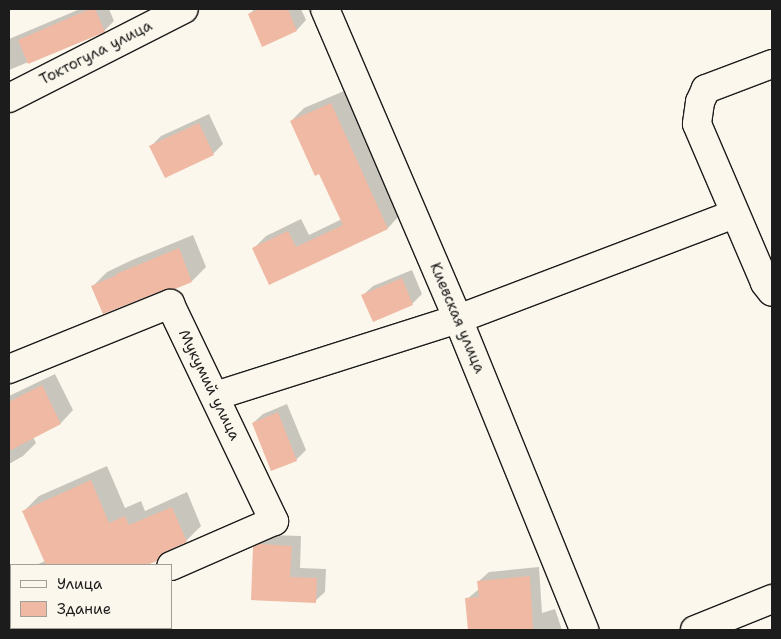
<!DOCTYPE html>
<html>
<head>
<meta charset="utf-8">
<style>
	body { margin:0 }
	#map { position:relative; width:781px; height:639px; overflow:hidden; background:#fbf7ec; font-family:"Shantell Sans",sans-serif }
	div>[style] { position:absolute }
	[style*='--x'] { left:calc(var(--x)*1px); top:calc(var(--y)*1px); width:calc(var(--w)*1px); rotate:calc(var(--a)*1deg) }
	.shadow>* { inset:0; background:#0003 }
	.building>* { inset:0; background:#f0b9a4 }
	.roads { filter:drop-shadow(1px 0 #1c1c1c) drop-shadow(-1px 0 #1c1c1c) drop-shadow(0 1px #1c1c1c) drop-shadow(0 -1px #1c1c1c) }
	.minor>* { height:28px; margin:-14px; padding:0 14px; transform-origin:14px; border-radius:14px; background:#fbf7ec }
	span { translate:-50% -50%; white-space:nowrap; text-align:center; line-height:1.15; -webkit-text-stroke:4px #fbf7ec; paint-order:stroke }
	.street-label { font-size:15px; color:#1c1c1c }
	.frame { position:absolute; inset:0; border:10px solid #1c1c1c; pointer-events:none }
	.legend { position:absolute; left:10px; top:564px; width:162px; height:65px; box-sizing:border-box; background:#fbf7ec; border:1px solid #a29f99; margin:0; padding:6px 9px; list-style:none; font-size:15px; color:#1c1c1c }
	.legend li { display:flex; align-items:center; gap:10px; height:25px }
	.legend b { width:25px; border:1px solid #a29f99 }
</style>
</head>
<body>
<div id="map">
	<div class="shadow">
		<i style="clip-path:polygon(80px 9px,109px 9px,114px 21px,104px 31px,9px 70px,9px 39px)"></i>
		<i style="clip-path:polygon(255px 9px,301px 9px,306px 20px,297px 30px,249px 14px)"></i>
		<i style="clip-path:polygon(344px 91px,400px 215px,388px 228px,270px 284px,254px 248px,266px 236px,301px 219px,309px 235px,342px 219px,320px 173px,291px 121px,304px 108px)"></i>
		<i style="clip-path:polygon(209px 114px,223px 144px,213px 154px,151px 146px,161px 136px)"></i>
		<i style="clip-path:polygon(193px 235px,206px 267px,192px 281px,174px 288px,93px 286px,107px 272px,132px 260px)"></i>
		<i style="clip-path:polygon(412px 270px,422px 294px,412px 304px,363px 295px,373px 286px)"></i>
		<i style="clip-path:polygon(55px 374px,73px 410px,61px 423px,33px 437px,36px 443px,23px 456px,9px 464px,9px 396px)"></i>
		<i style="clip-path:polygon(287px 404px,306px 450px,296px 460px,253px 423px,263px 414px)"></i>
		<i style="clip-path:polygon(107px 466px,125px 508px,141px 501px,145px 511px,187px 492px,201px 526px,186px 541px,166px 550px,156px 560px,144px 565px,36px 565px,45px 561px,24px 511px,39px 496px)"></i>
		<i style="clip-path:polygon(270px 535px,301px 536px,300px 568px,326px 569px,325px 592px,315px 601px,254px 548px)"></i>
		<i style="clip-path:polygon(539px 567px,542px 613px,555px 609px,562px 630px,500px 630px,496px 617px,467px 599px,479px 589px,479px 581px,489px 572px)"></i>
		<i style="clip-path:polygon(11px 576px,11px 617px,9px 619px,9px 578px)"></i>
	</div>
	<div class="building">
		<i style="clip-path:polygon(90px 9px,95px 9px,105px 32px,28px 64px,18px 40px)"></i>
		<i style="clip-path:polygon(260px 9px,288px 9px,297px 31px,262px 47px,248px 14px)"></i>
		<i style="clip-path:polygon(331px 103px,388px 229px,269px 285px,252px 248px,288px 231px,296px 247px,343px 225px,319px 174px,315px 176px,290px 121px)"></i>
		<i style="clip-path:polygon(199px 123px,214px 155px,165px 178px,149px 146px)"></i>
		<i style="clip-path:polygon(179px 248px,192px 282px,175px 289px,164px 290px,103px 314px,91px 286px,117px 275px,116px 274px)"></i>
		<i style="clip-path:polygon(402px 278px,413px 305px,373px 322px,361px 295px)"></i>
		<i style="clip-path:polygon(42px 385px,61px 424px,9px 451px,9px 402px)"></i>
		<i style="clip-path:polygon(278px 412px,297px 461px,271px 471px,252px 423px)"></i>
		<i style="clip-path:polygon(91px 480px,109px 523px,125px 516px,129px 525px,172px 507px,187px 542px,165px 552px,157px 561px,147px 565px,46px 565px,22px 511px)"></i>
		<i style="clip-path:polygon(260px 544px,292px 546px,290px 577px,317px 578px,316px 603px,251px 600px,253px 547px)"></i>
		<i style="clip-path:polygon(530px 576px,533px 630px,468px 630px,465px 598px,479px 597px,477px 581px)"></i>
	</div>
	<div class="roads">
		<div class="minor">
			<i style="--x:325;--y:9;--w:337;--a:66.8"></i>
			<i style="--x:458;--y:319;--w:336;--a:67.9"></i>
			<i style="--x:772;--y:64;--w:71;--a:159.3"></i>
			<i style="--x:706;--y:89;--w:14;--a:115"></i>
			<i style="--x:700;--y:102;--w:22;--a:98"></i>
			<i style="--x:697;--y:124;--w:173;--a:66.8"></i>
			<i style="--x:765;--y:283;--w:11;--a:52"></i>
			<i style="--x:9;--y:98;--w:196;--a:-27"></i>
			<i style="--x:9;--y:369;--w:174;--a:-22"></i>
			<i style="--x:170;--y:304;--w:241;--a:64.4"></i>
			<i style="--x:274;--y:521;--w:112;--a:156.4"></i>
			<i style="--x:215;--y:396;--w:255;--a:-17.6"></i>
			<i style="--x:458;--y:319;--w:295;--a:-20.8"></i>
			<i style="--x:23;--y:630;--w:6;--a:-18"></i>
			<i style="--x:695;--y:630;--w:83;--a:-21.9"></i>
		</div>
	</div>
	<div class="street-label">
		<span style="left:96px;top:53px;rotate:-27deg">Токтогула улица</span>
		<span style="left:457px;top:318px;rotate:67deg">Киевская улица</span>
		<span style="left:209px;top:385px;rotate:64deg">Мукумий улица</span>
	</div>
	<div class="frame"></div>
	<ul class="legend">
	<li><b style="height:6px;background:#fbf7ec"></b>Улица</li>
	<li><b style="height:14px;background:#f0b9a4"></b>Здание</li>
	</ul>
</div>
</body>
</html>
